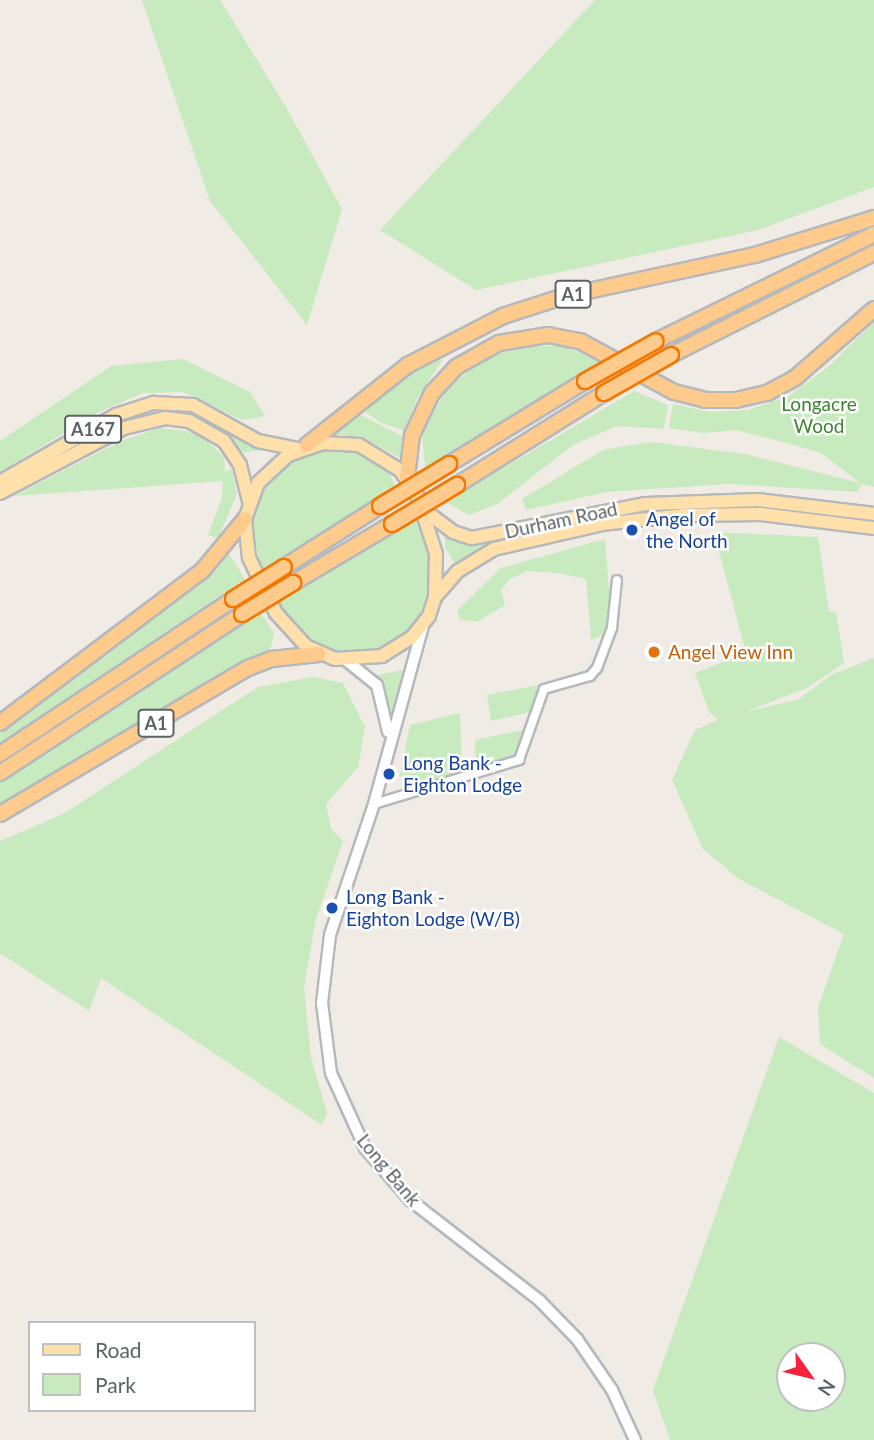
<!DOCTYPE html>
<html>
<head>
<meta charset="utf-8">
<style>
	body { margin:0 }
	#map { position:relative; width:874px; height:1440px; overflow:hidden; background:#f0ebe4; font-family:Lato,sans-serif }
	div>[style] { position:absolute }
	[style*='--x'] { left:calc(var(--x)*1px); top:calc(var(--y)*1px); width:calc(var(--w)*1px); rotate:calc(var(--a)*1deg) }
	.green>* { inset:0; background:#c7eabf }
	.roads { filter:drop-shadow(2px 0 #b5b9bc) drop-shadow(-2px 0 #b5b9bc) drop-shadow(0 2px #b5b9bc) drop-shadow(0 -2px #b5b9bc) }
	.street>* { height:8px; margin:-4px; padding:0 4px; transform-origin:4px; border-radius:4px; background:#fff }
	.secondary>* { height:10px; margin:-5px; padding:0 5px; transform-origin:5px; border-radius:5px; background:#fff }
	.primary>* { height:12px; margin:-6px; padding:0 6px; transform-origin:6px; border-radius:6px; background:#ffe0ab }
	.highway>* { height:14px; margin:-7px; padding:0 7px; transform-origin:7px; border-radius:7px; background:#ffcb8d }
	.bridges { filter:drop-shadow(2px 0 #f57700) drop-shadow(-2px 0 #f57700) drop-shadow(0 2px #f57700) drop-shadow(0 -2px #f57700) }
	.highway-bridge>* { height:14px; margin:-7px; padding:0 7px; transform-origin:7px; border-radius:7px; background:#ffcb8d }
	.dots>* { width:19px; height:19px; translate:-50% -50%; box-sizing:border-box; border:4px solid #fff; border-radius:50% }
	span { translate:-50% -50%; white-space:nowrap; text-align:center; line-height:1.15; -webkit-text-stroke:5px #fff; paint-order:stroke }
	.shield-label span { padding:2px 5px; background:#fff; border:2px solid; border-radius:5px; -webkit-text-stroke-width:0 }
	.shield-label { font-size:18px; color:#5c6366; font-weight:700 }
	.park-label { font-size:19px; color:#3a852d }
	.transit-label { font-size:19px; color:#164399 }
	.left { translate:0 -50%; text-align:left }
	.street-label { font-size:19px; color:#5c6366 }
	.food-label { font-size:19px; color:#c56008 }
	.legend { position:absolute; left:28px; top:1321px; width:228px; height:91px; box-sizing:border-box; background:#fff; border:2px solid #bec1c2; margin:0; padding:9px 12px; list-style:none; font-size:21px; color:#5c6366 }
	.legend li { display:flex; align-items:center; gap:14px; height:35px }
	.legend b { width:35px; border:2px solid #bec1c2 }
	.north { position:absolute; left:776px; top:1342px; width:70px; height:70px; box-sizing:border-box; background:#fff; border:2px solid #bec1c2; border-radius:50%; rotate:124deg; font-size:19px; font-weight:700; line-height:28px; text-align:center; color:#5c6366 }
	.north::after { content:''; display:block; margin:auto; width:24px; height:32px; background:#f8223d; clip-path:polygon(50% 0,100% 100%,50% 72%,0 100%) }
</style>
</head>
<body>
<div id="map">
	<div class="green">
		<i style="clip-path:polygon(142px 0,220px 0,286px 107px,342px 209px,307px 325px,210px 201px)"></i>
		<i style="clip-path:polygon(595px 0,874px 0,874px 187px,758px 230px,476px 290px,380px 230px)"></i>
		<i style="clip-path:polygon(874px 322px,874px 487px,862px 484px,857px 492px,728px 484px,607px 492px,526px 510px,522px 499px,603px 450px,651px 442px,745px 454px,860px 483px,821px 453px,787px 443px,736px 430px,703px 433px,669px 428px,673px 404px,709px 412px,748px 410px,789px 396px,829px 366px)"></i>
		<i style="clip-path:polygon(520px 346px,560px 346px,604px 360px,425px 469px,422px 433px,446px 390px,480px 361px)"></i>
		<i style="clip-path:polygon(183px 359px,250px 392px,265px 416px,242px 420px,183px 392px,143px 393px,97px 413px,0 472px,0 441px,111px 366px)"></i>
		<i style="clip-path:polygon(443px 359px,418px 397px,404px 430px,381px 423px,360px 408px,420px 365px)"></i>
		<i style="clip-path:polygon(634px 391px,668px 405px,664px 429px,617px 426px,573px 445px,497px 504px,469px 515px,446px 502px)"></i>
		<i style="clip-path:polygon(162px 406px,191px 409px,270px 449px,240px 453px,212px 424px,173px 412px,129px 419px,88px 440px,122px 417px)"></i>
		<i style="clip-path:polygon(355px 412px,402px 436px,401px 458px,365px 439px,330px 434px)"></i>
		<i style="clip-path:polygon(160px 428px,192px 432px,206px 439px,224px 458px,225px 472px,232px 469px,237px 494px,218px 538px,208px 535px,222px 498px,223px 481px,14px 496px,123px 440px)"></i>
		<i style="clip-path:polygon(325px 448px,361px 453px,388px 467px,395px 487px,262px 569px,251px 529px,260px 493px,295px 457px)"></i>
		<i style="clip-path:polygon(417px 520px,430px 558px,429px 589px,419px 617px,400px 637px,376px 650px,344px 653px,313px 642px,292px 624px,278px 603px)"></i>
		<i style="clip-path:polygon(714px 532px,818px 537px,829px 611px,836px 612px,844px 663px,807px 688px,745px 712px,799px 699px,831px 675px,874px 658px,874px 1078px,820px 1044px,818px 1007px,844px 934px,739px 879px,703px 849px,672px 780px,695px 730px,718px 720px,709px 712px,695px 673px,746px 653px)"></i>
		<i style="clip-path:polygon(445px 535px,464px 541px,511px 537px,479px 548px,455px 564px,445px 547px)"></i>
		<i style="clip-path:polygon(605px 539px,611px 616px,605px 634px,591px 640px,586px 579px,558px 573px,527px 571px,510px 579px,501px 589px,505px 605px,477px 622px,459px 619px,458px 610px,501px 568px)"></i>
		<i style="clip-path:polygon(229px 554px,245px 579px,0 743px,0 730px)"></i>
		<i style="clip-path:polygon(261px 613px,274px 633px,270px 650px,0 808px,0 780px)"></i>
		<i style="clip-path:polygon(403px 670px,391px 720px,390px 720px,385px 689px,377px 675px)"></i>
		<i style="clip-path:polygon(313px 677px,343px 683px,365px 727px,358px 767px,326px 804px,331px 829px,343px 841px,316px 919px,304px 988px,311px 1058px,327px 1113px,322px 1125px,101px 978px,89px 1011px,0 953px,0 841px,63px 814px,258px 687px)"></i>
		<i style="clip-path:polygon(538px 685px,531px 712px,491px 721px,487px 695px)"></i>
		<i style="clip-path:polygon(460px 713px,462px 773px,412px 782px,400px 776px,410px 725px)"></i>
		<i style="clip-path:polygon(527px 729px,517px 755px,476px 767px,475px 740px)"></i>
		<i style="clip-path:polygon(evenodd,779px 1037px,874px 1093px,874px 1440px,670px 1440px,653px 1390px,779px 1037px,832px 1356px,832px 1398px,790px 1398px,790px 1356px,832px 1356px)"></i>
	</div>
	<div class="roads">
		<div class="street">
			<i style="--x:374;--y:804;--w:152;--a:-16.9"></i>
			<i style="--x:519;--y:760;--w:75;--a:-70.6"></i>
			<i style="--x:544;--y:689;--w:48;--a:-15.8"></i>
			<i style="--x:590;--y:676;--w:11;--a:-49"></i>
			<i style="--x:597;--y:668;--w:43;--a:-69.4"></i>
			<i style="--x:612;--y:628;--w:48;--a:-84.1"></i>
		</div>
		<div class="secondary">
			<i style="--x:423;--y:626;--w:185;--a:105.4"></i>
			<i style="--x:374;--y:804;--w:138;--a:108.6"></i>
			<i style="--x:330;--y:935;--w:68;--a:96.7"></i>
			<i style="--x:322;--y:1003;--w:71;--a:82.7"></i>
			<i style="--x:331;--y:1073;--w:82;--a:65.6"></i>
			<i style="--x:365;--y:1148;--w:69;--a:49.1"></i>
			<i style="--x:410;--y:1200;--w:165;--a:37.8"></i>
			<i style="--x:540;--y:1301;--w:53;--a:45.8"></i>
			<i style="--x:577;--y:1339;--w:62;--a:55.5"></i>
			<i style="--x:612;--y:1390;--w:55;--a:65.3"></i>
			<i style="--x:347;--y:661;--w:38;--a:39"></i>
			<i style="--x:377;--y:685;--w:48;--a:76.8"></i>
		</div>
		<div class="primary">
			<i style="--x:322;--y:443;--w:37;--a:3"></i>
			<i style="--x:359;--y:445;--w:48;--a:31.4"></i>
			<i style="--x:400;--y:470;--w:30;--a:56"></i>
			<i style="--x:417;--y:495;--w:62;--a:72.1"></i>
			<i style="--x:436;--y:554;--w:43;--a:91.3"></i>
			<i style="--x:435;--y:597;--w:20;--a:108"></i>
			<i style="--x:429;--y:616;--w:27;--a:129"></i>
			<i style="--x:412;--y:637;--w:36;--a:148"></i>
			<i style="--x:382;--y:656;--w:47;--a:176.3"></i>
			<i style="--x:335;--y:659;--w:32;--a:-156"></i>
			<i style="--x:306;--y:646;--w:45;--a:-132.3"></i>
			<i style="--x:276;--y:613;--w:61;--a:-116.1"></i>
			<i style="--x:249;--y:558;--w:39;--a:-96"></i>
			<i style="--x:245;--y:519;--w:38;--a:-70"></i>
			<i style="--x:258;--y:483;--w:41;--a:-43"></i>
			<i style="--x:288;--y:455;--w:36;--a:-19"></i>
			<i style="--x:0;--y:482;--w:134;--a:-30"></i>
			<i style="--x:116;--y:415;--w:40;--a:-18"></i>
			<i style="--x:154;--y:403;--w:39;--a:3"></i>
			<i style="--x:193;--y:405;--w:74;--a:29"></i>
			<i style="--x:258;--y:441;--w:41;--a:11.3"></i>
			<i style="--x:0;--y:493;--w:140;--a:-27.7"></i>
			<i style="--x:124;--y:428;--w:42;--a:-13.7"></i>
			<i style="--x:165;--y:418;--w:24;--a:7"></i>
			<i style="--x:189;--y:421;--w:40;--a:29.7"></i>
			<i style="--x:224;--y:441;--w:29;--a:56"></i>
			<i style="--x:240;--y:465;--w:38;--a:76"></i>
			<i style="--x:424;--y:510;--w:36;--a:37"></i>
			<i style="--x:453;--y:532;--w:20;--a:18"></i>
			<i style="--x:472;--y:538;--w:177;--a:-11.1"></i>
			<i style="--x:646;--y:504;--w:112;--a:-2"></i>
			<i style="--x:758;--y:500;--w:117;--a:6.9"></i>
			<i style="--x:436;--y:596;--w:33;--a:-49"></i>
			<i style="--x:458;--y:571;--w:42;--a:-31.4"></i>
			<i style="--x:494;--y:549;--w:111;--a:-13"></i>
			<i style="--x:602;--y:524;--w:83;--a:-6.2"></i>
			<i style="--x:685;--y:515;--w:76;--a:-0.8"></i>
			<i style="--x:761;--y:514;--w:114;--a:7.1"></i>
		</div>
		<div class="highway">
			<i style="--x:656;--y:341;--w:243;--a:-26.1"></i>
			<i style="--x:671;--y:355;--w:227;--a:-26.7"></i>
			<i style="--x:307;--y:445;--w:129;--a:-38.4"></i>
			<i style="--x:408;--y:365;--w:107;--a:-27.3"></i>
			<i style="--x:503;--y:316;--w:65;--a:-17.9"></i>
			<i style="--x:565;--y:296;--w:194;--a:-12.2"></i>
			<i style="--x:755;--y:255;--w:125;--a:-17.3"></i>
			<i style="--x:449;--y:464;--w:159;--a:-31.4"></i>
			<i style="--x:407;--y:478;--w:43;--a:-83.4"></i>
			<i style="--x:412;--y:435;--w:47;--a:-64.5"></i>
			<i style="--x:432;--y:393;--w:35;--a:-47"></i>
			<i style="--x:456;--y:367;--w:49;--a:-29.2"></i>
			<i style="--x:499;--y:343;--w:50;--a:-9.3"></i>
			<i style="--x:548;--y:335;--w:33;--a:11"></i>
			<i style="--x:580;--y:341;--w:107;--a:28.5"></i>
			<i style="--x:674;--y:392;--w:32;--a:14"></i>
			<i style="--x:705;--y:400;--w:31;--a:0"></i>
			<i style="--x:736;--y:400;--w:32;--a:-13"></i>
			<i style="--x:767;--y:393;--w:32;--a:-28"></i>
			<i style="--x:795;--y:378;--w:105;--a:-41.1"></i>
			<i style="--x:457;--y:485;--w:173;--a:-32"></i>
			<i style="--x:284;--y:567;--w:114;--a:-32.4"></i>
			<i style="--x:293;--y:583;--w:115;--a:-30.8"></i>
			<i style="--x:0;--y:723;--w:253;--a:-37"></i>
			<i style="--x:202;--y:571;--w:67;--a:-50.4"></i>
			<i style="--x:0;--y:754;--w:280;--a:-33.6"></i>
			<i style="--x:0;--y:773;--w:290;--a:-33.3"></i>
			<i style="--x:0;--y:814;--w:288;--a:-30.5"></i>
			<i style="--x:248;--y:668;--w:26;--a:-21"></i>
			<i style="--x:272;--y:659;--w:47;--a:-6.1"></i>
		</div>
	</div>
	<div class="bridges">
		<div class="highway-bridge">
			<i style="--x:585;--y:381;--w:81;--a:-29.4"></i>
			<i style="--x:604;--y:393;--w:77;--a:-29.6"></i>
			<i style="--x:380;--y:506;--w:81;--a:-31.3"></i>
			<i style="--x:392;--y:524;--w:76;--a:-31"></i>
			<i style="--x:233;--y:599;--w:60;--a:-32.1"></i>
			<i style="--x:242;--y:614;--w:60;--a:-31.3"></i>
		</div>
	</div>
	<div class="dots">
		<i style="left:632px;top:530px;background:#1a4fb4"></i>
		<i style="left:654px;top:652px;background:#e8710a"></i>
		<i style="left:389px;top:774px;background:#1a4fb4"></i>
		<i style="left:332px;top:908px;background:#1a4fb4"></i>
	</div>
	<div class="shield-label">
		<span style="left:573px;top:294px">A1</span>
		<span style="left:93px;top:429px">A167</span>
		<span style="left:156px;top:723px">A1</span>
	</div>
	<div class="park-label">
		<span style="left:819px;top:415px">Longacre<br>Wood</span>
	</div>
	<div class="transit-label">
		<span class="left" style="left:646px;top:530px">Angel of<br>the North</span>
		<span class="left" style="left:403px;top:774px">Long Bank -<br>Eighton Lodge</span>
		<span class="left" style="left:346px;top:908px">Long Bank -<br>Eighton Lodge (W/B)</span>
	</div>
	<div class="street-label">
		<span style="left:561px;top:520px;rotate:-12deg">Durham Road</span>
		<span style="left:389px;top:1170px;rotate:50deg">Long Bank</span>
	</div>
	<div class="food-label">
		<span class="left" style="left:668px;top:652px">Angel View Inn</span>
	</div>
	<ul class="legend">
	<li><b style="height:9px;background:#ffe0ab"></b>Road</li>
	<li><b style="height:19px;background:#c7eabf"></b>Park</li>
	</ul>
	<div class="north">N</div>
</div>
</body>
</html>
